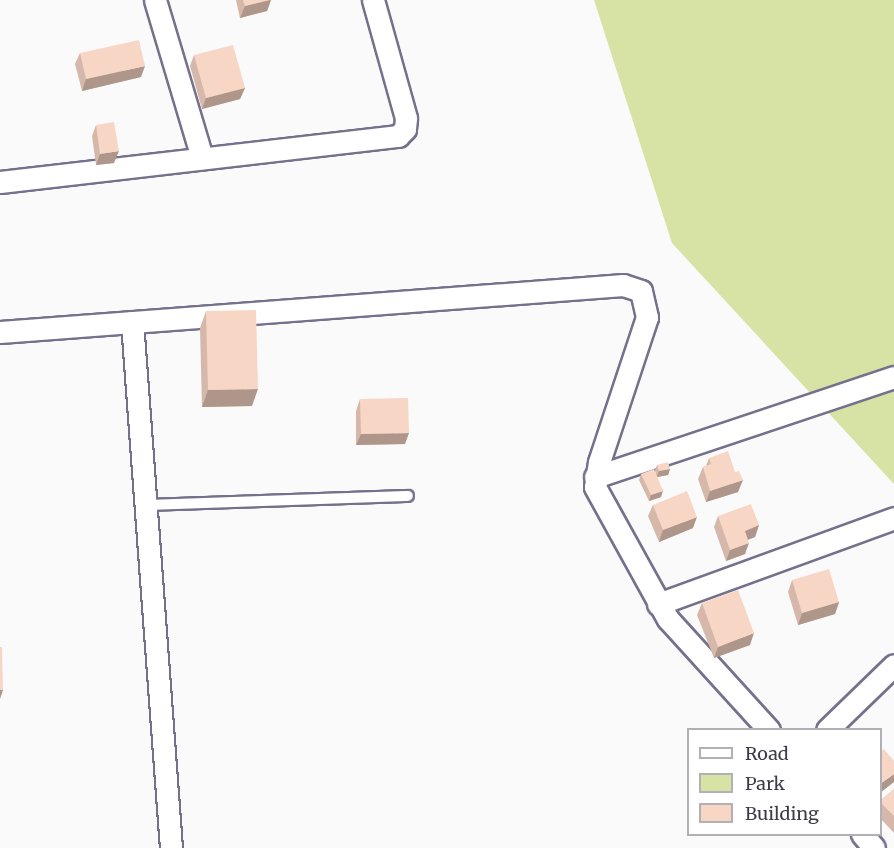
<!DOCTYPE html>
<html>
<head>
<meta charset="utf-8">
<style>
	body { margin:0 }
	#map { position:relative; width:894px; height:848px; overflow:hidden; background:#fafafa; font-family:Merriweather,serif }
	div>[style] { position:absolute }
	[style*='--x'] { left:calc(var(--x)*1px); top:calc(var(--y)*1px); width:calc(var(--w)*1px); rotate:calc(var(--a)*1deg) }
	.green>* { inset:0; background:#d7e2a5 }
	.roads { filter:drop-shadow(2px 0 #75718c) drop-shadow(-2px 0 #75718c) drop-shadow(0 2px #75718c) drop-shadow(0 -2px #75718c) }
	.service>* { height:10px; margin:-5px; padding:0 5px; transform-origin:5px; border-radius:5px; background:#fff }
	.minor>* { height:21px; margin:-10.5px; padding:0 10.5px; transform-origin:10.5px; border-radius:10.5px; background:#fff }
	.wall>* { inset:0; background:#d5b8aa }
	.shaded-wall>* { inset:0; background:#ae968b }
	.building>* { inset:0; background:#f8d6c6 }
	span { translate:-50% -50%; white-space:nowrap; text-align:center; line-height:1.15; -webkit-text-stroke:4.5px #fff; paint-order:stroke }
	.legend { position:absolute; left:687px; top:728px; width:195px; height:108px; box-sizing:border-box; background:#fff; border:2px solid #b1b1b5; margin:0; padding:8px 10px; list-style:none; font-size:18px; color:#3d3b47 }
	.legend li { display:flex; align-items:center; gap:12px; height:30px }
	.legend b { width:30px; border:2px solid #b1b1b5 }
</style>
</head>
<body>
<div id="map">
	<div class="green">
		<i style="clip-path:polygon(594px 0,894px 0,894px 484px,672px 243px)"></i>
	</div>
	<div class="roads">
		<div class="service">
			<i style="--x:145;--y:505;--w:263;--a:-2"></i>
		</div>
		<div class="minor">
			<i style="--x:155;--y:0;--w:165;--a:73.4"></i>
			<i style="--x:0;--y:182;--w:401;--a:-6.6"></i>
			<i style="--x:398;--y:136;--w:10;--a:-45"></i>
			<i style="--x:405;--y:129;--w:11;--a:-85"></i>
			<i style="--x:406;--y:118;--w:123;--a:-105.6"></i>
			<i style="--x:132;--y:322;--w:527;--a:85.76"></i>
			<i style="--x:0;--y:332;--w:625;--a:-4.31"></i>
			<i style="--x:623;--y:285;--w:19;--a:18"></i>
			<i style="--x:641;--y:291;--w:27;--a:77"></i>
			<i style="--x:647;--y:317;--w:153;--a:108.3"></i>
			<i style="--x:599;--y:462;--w:25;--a:99"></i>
			<i style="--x:595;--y:487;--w:151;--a:61.1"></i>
			<i style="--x:668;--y:619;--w:150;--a:47.7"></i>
			<i style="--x:595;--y:477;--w:315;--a:-18.5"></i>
			<i style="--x:658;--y:604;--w:251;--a:-20"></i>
			<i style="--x:827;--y:730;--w:93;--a:-44.1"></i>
			<i style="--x:862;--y:834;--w:18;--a:49"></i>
		</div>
	</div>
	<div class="wall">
		<i style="clip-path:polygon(236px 0,271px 0,267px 11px,240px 18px)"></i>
		<i style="clip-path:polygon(80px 53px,141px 77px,82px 91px,75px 64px)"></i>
		<i style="clip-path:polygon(194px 55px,245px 88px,240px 99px,202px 109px,190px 66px)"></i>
		<i style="clip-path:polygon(96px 125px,114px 163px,96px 165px,92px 136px)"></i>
		<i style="clip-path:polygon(206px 311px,252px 406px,202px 407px,200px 328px)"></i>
		<i style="clip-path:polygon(360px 399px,405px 444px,356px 445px,356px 411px)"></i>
		<i style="clip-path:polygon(709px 458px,738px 492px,706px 502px,698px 479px,703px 467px,706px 466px)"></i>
		<i style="clip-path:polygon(657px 465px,670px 469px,668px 475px,657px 477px,661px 497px,649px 501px,639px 480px,641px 474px,656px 475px,655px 470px)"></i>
		<i style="clip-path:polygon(653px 505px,693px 528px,659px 542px,648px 516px)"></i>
		<i style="clip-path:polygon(718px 516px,759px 525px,755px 537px,748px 540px,745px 554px,726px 561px,714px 527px)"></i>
		<i style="clip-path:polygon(792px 580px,839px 602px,835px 614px,798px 625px,788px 592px)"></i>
		<i style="clip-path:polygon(702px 603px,750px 645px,714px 658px,697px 615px)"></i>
		<i style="clip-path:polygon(894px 789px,894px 833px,880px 818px,880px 801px)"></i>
	</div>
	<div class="shaded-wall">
		<i style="clip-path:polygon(271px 0,267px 11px,240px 18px,245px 6px)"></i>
		<i style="clip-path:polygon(145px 66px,141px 77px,82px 91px,86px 79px)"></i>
		<i style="clip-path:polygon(245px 88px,240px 99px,202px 109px,206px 98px)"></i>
		<i style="clip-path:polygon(119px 151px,114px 163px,96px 165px,100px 154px)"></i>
		<i style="clip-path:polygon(258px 389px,252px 406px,202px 407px,208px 390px)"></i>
		<i style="clip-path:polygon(409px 433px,405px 444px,356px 445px,361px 434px)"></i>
		<i style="clip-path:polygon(670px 469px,668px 475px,657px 477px,659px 471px)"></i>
		<i style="clip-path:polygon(743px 480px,738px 492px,706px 502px,710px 491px)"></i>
		<i style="clip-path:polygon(663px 491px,661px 497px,649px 501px,651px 495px)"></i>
		<i style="clip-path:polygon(697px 517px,693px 528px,659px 542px,663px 530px)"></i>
		<i style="clip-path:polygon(759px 525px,755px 537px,741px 542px,745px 531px)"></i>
		<i style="clip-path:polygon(749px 543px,745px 554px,726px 561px,730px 550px)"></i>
		<i style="clip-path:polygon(839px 602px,835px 614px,798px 625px,802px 613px)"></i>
		<i style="clip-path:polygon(754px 633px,750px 645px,714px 658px,718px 647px)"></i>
		<i style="clip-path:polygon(0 690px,3px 690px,0 699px)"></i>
		<i style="clip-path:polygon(894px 774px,894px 782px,880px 793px,880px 784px)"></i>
	</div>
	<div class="building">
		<i style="clip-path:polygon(243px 0,269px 0,245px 6px)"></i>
		<i style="clip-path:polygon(139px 40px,145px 66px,86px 79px,80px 53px)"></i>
		<i style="clip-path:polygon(233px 45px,245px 88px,206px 98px,194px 55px)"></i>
		<i style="clip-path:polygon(114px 122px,119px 151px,100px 154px,96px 125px)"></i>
		<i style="clip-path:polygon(256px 310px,258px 389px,208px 390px,206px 311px)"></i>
		<i style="clip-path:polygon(408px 398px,409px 433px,361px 434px,360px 399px)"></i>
		<i style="clip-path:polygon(728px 451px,735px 472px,739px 471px,743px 480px,710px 491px,703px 467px,711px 464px,709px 458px)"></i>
		<i style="clip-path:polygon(668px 462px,670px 469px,659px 471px,657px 465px)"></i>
		<i style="clip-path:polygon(654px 469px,663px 491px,651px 495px,641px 474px)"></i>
		<i style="clip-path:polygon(687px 491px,697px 517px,663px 530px,653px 505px)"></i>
		<i style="clip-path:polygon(751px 504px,759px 525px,745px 531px,749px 543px,730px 550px,718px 516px)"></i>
		<i style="clip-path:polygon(829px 569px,839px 602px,802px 613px,792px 580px)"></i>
		<i style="clip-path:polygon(738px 590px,754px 633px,718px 647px,702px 603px)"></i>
		<i style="clip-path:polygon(0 647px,2px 647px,3px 690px,0 690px)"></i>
		<i style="clip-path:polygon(884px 749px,894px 761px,894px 774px,880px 784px,880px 752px)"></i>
		<i style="clip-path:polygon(894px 789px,894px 816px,880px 802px,880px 801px)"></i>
	</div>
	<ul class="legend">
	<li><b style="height:8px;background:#fff"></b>Road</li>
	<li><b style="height:16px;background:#d7e2a5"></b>Park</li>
	<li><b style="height:16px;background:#f8d6c6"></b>Building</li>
	</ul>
</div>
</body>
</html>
